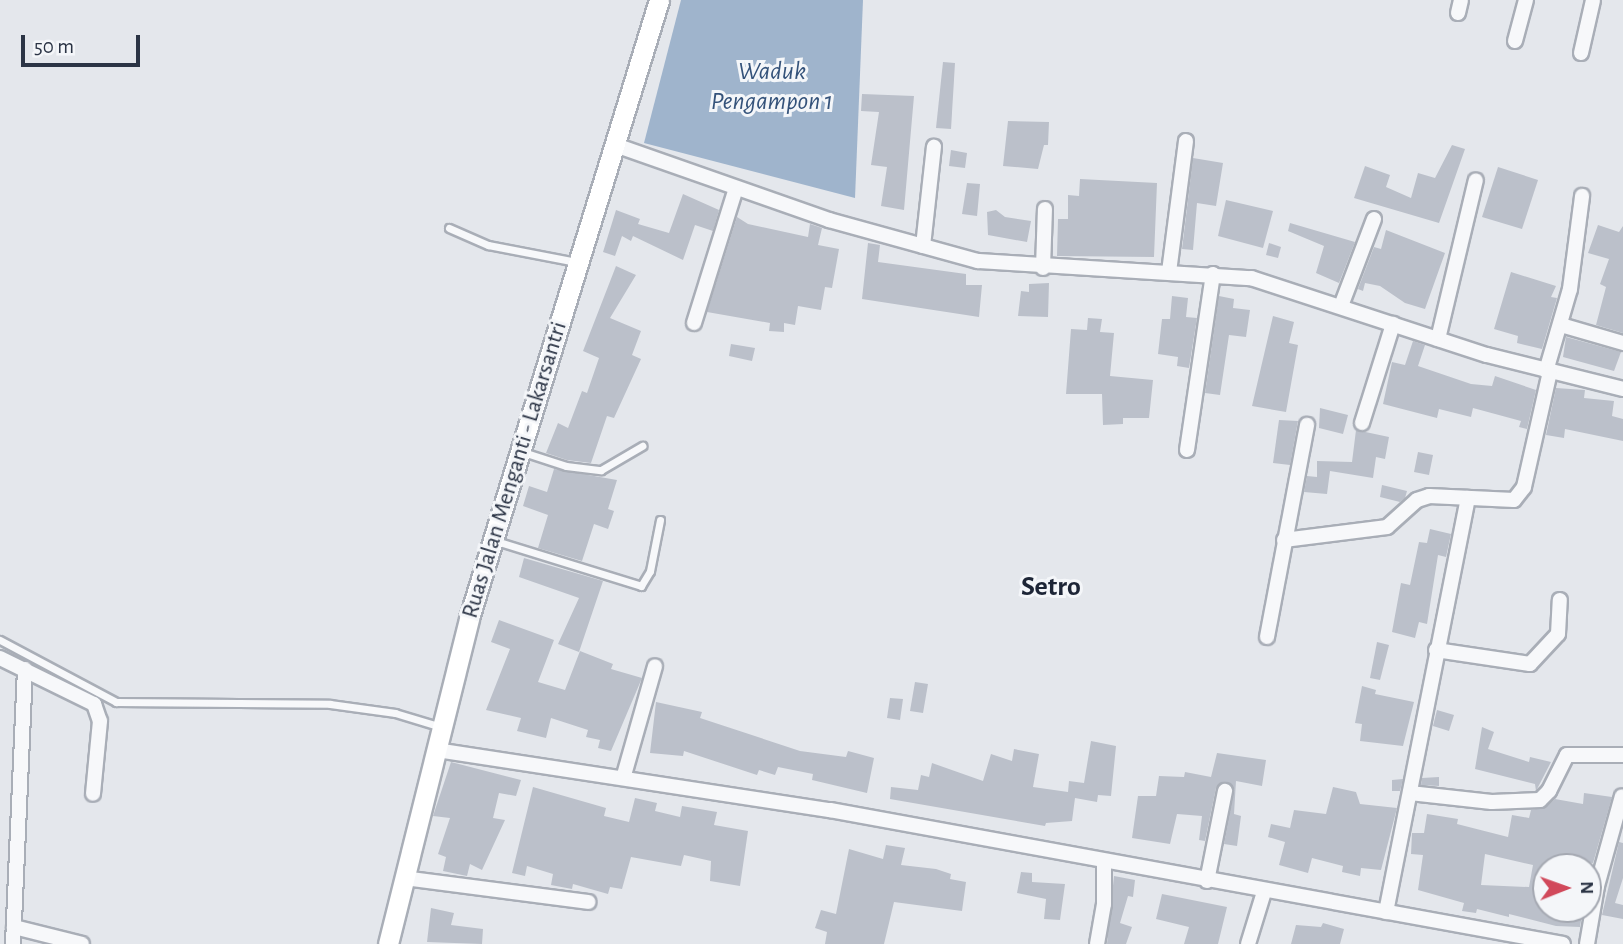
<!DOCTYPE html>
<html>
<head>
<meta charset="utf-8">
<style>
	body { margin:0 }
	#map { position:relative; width:1623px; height:944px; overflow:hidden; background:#e4e7ec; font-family:"Alegreya Sans",sans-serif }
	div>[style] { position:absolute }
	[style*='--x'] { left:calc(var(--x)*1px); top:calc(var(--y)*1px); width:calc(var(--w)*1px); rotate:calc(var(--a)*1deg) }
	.water>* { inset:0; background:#9fb4cc }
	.building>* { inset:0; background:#bbc0ca }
	.roads { filter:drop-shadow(2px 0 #a9aeb7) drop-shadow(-2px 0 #a9aeb7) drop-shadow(0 2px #a9aeb7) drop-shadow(0 -2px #a9aeb7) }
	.lane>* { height:7px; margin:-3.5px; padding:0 3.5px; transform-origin:3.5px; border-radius:3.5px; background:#f7f8fa }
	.street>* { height:14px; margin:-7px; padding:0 7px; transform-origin:7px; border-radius:7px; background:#f7f8fa }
	.secondary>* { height:19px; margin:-9.5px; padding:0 9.5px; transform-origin:9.5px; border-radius:9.5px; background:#fff }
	span { translate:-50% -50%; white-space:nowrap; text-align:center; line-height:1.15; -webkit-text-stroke:6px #f4f6f9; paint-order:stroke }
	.street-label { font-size:24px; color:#2b3445 }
	.water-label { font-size:26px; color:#34527a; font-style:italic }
	.quarter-label { font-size:28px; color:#1d2536; font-weight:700 }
	.north { position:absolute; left:1532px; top:853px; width:70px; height:70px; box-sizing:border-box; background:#f4f6f9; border:2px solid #a4a8b1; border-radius:50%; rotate:89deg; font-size:19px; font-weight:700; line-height:28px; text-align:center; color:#2b3445 }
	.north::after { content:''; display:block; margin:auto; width:24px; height:32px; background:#d1495b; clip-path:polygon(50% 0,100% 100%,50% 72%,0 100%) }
	.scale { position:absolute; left:21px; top:35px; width:119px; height:32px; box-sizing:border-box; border:4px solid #2b3445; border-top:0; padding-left:9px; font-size:21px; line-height:24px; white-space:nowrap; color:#2b3445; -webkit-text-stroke:5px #f4f6f9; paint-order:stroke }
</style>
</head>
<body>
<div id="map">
	<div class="water">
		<i style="clip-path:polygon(681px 0,863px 0,855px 198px,644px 143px)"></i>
	</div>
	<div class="building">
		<i style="clip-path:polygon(943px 62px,955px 63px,951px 129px,936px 128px)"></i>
		<i style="clip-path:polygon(862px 94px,914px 96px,904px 210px,881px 206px,887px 167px,871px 165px,879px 112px,861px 111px)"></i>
		<i style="clip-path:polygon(1008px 121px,1049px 122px,1048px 145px,1044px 145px,1038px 169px,1003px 166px)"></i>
		<i style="clip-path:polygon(1452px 145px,1465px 149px,1439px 223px,1354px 198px,1365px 166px,1390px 175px,1386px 187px,1411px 198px,1418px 173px,1435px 178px)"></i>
		<i style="clip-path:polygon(951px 150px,967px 153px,965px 168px,949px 166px)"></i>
		<i style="clip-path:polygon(1193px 158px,1223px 163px,1216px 206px,1197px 203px,1193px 250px,1182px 249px)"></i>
		<i style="clip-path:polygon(1498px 167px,1538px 180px,1522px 229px,1482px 217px)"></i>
		<i style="clip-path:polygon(1080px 179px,1157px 183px,1154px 257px,1057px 256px,1058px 219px,1068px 219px,1068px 195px,1079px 196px)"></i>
		<i style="clip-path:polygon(967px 183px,980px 184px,977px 216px,962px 214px)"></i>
		<i style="clip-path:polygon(683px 194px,719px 210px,713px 231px,695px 225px,683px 260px,633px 236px,631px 241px,622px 236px,615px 256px,603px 252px,616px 210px,640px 219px,638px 224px,669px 233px)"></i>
		<i style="clip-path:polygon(1226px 200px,1273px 211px,1263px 248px,1218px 236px)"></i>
		<i style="clip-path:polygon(996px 210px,1005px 217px,1031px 221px,1027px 242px,988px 235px,987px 212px)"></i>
		<i style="clip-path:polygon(737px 217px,748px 224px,808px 237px,810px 224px,822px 228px,818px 245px,839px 249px,832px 288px,825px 287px,821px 310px,798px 306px,795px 325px,784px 323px,784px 332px,769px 331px,770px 323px,707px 312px)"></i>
		<i style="clip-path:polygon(1290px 223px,1355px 242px,1339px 283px,1316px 273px,1324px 246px,1288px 231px)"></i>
		<i style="clip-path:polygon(1598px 225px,1619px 232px,1623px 226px,1623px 333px,1596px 325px,1606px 287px,1600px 284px,1609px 259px,1588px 253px)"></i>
		<i style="clip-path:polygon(1386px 230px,1445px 253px,1425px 309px,1405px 303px,1380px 286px,1365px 283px,1363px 291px,1358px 289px,1374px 247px,1381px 249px)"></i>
		<i style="clip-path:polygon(868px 243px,880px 245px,878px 262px,966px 274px,966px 285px,982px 285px,979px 317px,862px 299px)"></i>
		<i style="clip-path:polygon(1269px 243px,1281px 247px,1278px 258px,1266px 255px)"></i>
		<i style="clip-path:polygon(616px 266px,636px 275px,610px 318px,641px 331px,632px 355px,641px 359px,614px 418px,607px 416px,591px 463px,567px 460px,546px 453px,558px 423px,568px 428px,582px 391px,587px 393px,599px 358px,583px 351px)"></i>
		<i style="clip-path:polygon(1511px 272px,1556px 286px,1551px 297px,1557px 298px,1542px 349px,1517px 343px,1518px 336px,1494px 329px)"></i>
		<i style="clip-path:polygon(1049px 283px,1048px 317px,1018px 316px,1021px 291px,1029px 292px,1029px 284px)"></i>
		<i style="clip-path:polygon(1172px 296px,1188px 298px,1186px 317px,1197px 318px,1189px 368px,1177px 366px,1178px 357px,1158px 354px,1162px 319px,1170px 319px)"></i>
		<i style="clip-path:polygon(1219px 296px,1234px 299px,1233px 308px,1250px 310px,1246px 337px,1229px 335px,1220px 395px,1205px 393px)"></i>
		<i style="clip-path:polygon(1273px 316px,1294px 322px,1289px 343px,1298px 345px,1286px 412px,1252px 406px)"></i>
		<i style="clip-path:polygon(1088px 318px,1102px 319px,1100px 332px,1114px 333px,1110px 376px,1153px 380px,1149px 418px,1123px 418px,1123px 424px,1103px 425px,1102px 394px,1066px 394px,1071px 329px,1087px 330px)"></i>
		<i style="clip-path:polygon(1566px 337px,1621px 352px,1614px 371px,1563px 357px)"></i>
		<i style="clip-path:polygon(1413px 341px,1425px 345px,1418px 366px,1471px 384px,1492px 386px,1495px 376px,1536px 390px,1527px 429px,1519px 427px,1521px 421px,1473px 408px,1471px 417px,1439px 409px,1437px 418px,1383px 404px,1392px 362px,1405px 365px)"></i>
		<i style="clip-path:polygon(731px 344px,755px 348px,752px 361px,729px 356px)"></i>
		<i style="clip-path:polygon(1556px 388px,1585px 390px,1584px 398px,1614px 401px,1612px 416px,1623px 419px,1623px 441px,1565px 429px,1564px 438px,1546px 435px)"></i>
		<i style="clip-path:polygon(1320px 408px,1348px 415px,1343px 434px,1319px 428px)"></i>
		<i style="clip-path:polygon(1279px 420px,1298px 421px,1290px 465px,1273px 463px)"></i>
		<i style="clip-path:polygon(1356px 430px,1389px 437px,1385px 459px,1376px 457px,1373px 478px,1330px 471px,1327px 494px,1304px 492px,1307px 476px,1317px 477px,1317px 461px,1352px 462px)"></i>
		<i style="clip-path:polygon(1418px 452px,1433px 455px,1429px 475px,1414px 472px)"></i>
		<i style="clip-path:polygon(554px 469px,617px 480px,608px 509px,614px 511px,608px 529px,594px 524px,582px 561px,538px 548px,548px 515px,523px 506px,529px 486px,547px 492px)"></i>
		<i style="clip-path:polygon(1382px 485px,1407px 491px,1405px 498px,1400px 502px,1380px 497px)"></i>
		<i style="clip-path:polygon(1430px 529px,1451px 534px,1446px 557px,1438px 555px,1427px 624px,1419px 622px,1415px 638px,1392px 632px,1401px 583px,1410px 585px,1419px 542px,1427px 543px)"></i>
		<i style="clip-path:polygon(524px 558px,603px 581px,579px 652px,558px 644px,579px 598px,519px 577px)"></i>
		<i style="clip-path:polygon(499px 620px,554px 640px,538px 682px,565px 690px,580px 651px,613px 664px,611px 669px,642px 678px,611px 751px,598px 748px,600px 740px,586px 737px,588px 730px,551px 718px,546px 738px,517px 731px,521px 718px,486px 710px,510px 649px,491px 642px)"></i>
		<i style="clip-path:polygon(1377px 642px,1389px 645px,1380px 680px,1370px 678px)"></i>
		<i style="clip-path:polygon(915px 682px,928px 684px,923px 713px,910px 711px)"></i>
		<i style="clip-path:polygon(1362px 686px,1376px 690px,1375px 694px,1414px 702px,1403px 746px,1360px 741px,1362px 724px,1355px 723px)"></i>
		<i style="clip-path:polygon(890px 698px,903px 699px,900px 720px,887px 718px)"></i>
		<i style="clip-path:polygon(656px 702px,702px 712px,700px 718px,800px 751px,846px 757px,848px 751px,874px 758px,867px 793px,812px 780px,813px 774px,778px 767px,775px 775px,759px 770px,757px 775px,684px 751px,683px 756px,650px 753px)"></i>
		<i style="clip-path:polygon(1437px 710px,1454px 715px,1449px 731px,1433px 726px)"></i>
		<i style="clip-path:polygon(1482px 727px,1494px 732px,1488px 749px,1529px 762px,1530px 757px,1551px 762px,1536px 791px,1535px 784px,1475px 769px)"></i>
		<i style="clip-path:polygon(1091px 741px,1116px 746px,1111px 796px,1098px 795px,1097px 802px,1075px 798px,1072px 821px,1046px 823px,1045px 826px,890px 799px,891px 787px,918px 790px,921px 775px,929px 777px,932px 763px,983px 781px,991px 754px,1012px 761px,1014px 749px,1039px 754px,1033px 787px,1068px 792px,1069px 781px,1084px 783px)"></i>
		<i style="clip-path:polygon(1217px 753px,1266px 760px,1262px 786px,1236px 781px,1234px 814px,1241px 816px,1237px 846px,1224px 844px,1234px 792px,1226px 782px,1216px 788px,1205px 841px,1199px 840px,1202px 816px,1177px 814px,1170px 844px,1132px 838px,1138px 796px,1156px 796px,1159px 776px,1184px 777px,1185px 772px,1211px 777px)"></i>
		<i style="clip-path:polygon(451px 762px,521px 780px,516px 796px,499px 793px,493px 818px,505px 820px,482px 870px,470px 864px,467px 876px,443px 871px,446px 857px,438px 854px,450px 818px,433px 816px)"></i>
		<i style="clip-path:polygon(1439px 777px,1439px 786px,1421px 785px,1422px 778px)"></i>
		<i style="clip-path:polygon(1403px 779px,1400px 791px,1392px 791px,1392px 780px)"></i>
		<i style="clip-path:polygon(533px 787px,606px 808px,604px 816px,629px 822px,635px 798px,657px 803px,655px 811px,680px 817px,682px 806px,717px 812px,714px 825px,748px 831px,740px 886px,710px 881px,711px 861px,684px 855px,681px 866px,631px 857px,622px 889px,610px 887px,608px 894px,573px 884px,572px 889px,551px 885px,553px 874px,527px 866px,525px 876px,512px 873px)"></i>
		<i style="clip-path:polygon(1333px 787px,1356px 792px,1360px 804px,1397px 808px,1381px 870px,1361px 868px,1360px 876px,1342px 872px,1343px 866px,1312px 858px,1308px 873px,1279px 865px,1285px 842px,1268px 837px,1271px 824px,1290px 828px,1294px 810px,1326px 814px)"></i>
		<i style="clip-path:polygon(evenodd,1584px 793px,1612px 797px,1593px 863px,1562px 859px,1561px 867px,1546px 864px,1541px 888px,1546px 889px,1546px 909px,1583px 909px,1580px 927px,1556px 926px,1509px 914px,1509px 917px,1477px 909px,1476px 913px,1462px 911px,1464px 903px,1418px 890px,1423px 855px,1411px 854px,1412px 833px,1424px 833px,1427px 814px,1458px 819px,1457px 824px,1508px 837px,1512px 815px,1529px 818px,1531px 810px,1546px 807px,1555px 799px,1583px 804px,1584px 793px,1485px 854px,1533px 865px,1529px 887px,1481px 885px,1485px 854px)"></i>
		<i style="clip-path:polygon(1619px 842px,1623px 843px,1623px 878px,1615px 903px,1623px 905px,1623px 919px,1602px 915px)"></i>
		<i style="clip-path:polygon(886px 845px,905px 848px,901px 865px,936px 869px,951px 874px,950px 879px,966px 882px,962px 911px,894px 902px,884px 944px,825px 944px,827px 932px,815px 928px,821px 910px,836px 914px,849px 849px,883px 859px)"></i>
		<i style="clip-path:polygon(1021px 872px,1032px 873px,1032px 882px,1065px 884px,1060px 920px,1044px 919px,1046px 899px,1017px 893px)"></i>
		<i style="clip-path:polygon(1114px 876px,1135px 880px,1133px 897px,1128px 896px,1120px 923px,1132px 927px,1126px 944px,1107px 944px)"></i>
		<i style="clip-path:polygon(1162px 894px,1227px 907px,1218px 944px,1184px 944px,1189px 927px,1156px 919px)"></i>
		<i style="clip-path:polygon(431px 908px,454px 913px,451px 925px,483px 929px,482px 944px,427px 942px)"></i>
		<i style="clip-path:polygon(1323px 923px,1344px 929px,1340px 944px,1291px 944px,1296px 925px,1321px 927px)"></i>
	</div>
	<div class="roads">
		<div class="lane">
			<i style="--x:449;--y:228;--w:43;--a:23.6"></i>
			<i style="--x:488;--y:245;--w:90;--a:10.9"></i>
			<i style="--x:523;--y:452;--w:45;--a:18"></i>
			<i style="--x:566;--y:466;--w:35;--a:7"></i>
			<i style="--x:601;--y:470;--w:48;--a:-30.3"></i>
			<i style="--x:496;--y:541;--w:152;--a:17.2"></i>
			<i style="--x:641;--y:586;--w:17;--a:-59"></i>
			<i style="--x:650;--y:571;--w:52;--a:-78.9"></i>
			<i style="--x:0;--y:640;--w:132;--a:28.1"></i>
			<i style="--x:116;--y:702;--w:214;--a:0.5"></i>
			<i style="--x:330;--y:704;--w:66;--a:7.9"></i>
			<i style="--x:395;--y:713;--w:48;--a:16.9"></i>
		</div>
		<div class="street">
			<i style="--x:1458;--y:13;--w:13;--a:-77"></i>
			<i style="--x:1515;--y:41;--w:42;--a:-75"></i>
			<i style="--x:1581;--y:53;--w:54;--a:-77.2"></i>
			<i style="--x:615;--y:145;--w:227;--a:19.3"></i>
			<i style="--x:829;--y:220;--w:155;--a:15.4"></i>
			<i style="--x:978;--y:261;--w:274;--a:3.6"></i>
			<i style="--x:1251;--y:278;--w:248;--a:18.1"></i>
			<i style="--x:1487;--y:355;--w:140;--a:14"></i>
			<i style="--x:923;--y:246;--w:100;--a:-83.7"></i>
			<i style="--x:1043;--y:268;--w:59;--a:-88.1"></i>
			<i style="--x:1169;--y:272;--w:132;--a:-82.6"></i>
			<i style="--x:1341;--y:306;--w:93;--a:-69.2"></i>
			<i style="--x:694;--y:323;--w:141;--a:-72.7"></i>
			<i style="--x:1561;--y:325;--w:65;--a:16.2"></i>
			<i style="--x:1438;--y:339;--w:163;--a:-76.6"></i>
			<i style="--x:1546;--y:371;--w:85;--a:-73.7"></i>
			<i style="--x:1570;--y:289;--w:94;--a:-82.6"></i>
			<i style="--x:1362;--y:423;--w:104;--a:-72.6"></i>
			<i style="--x:1187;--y:450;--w:178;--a:-81.6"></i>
			<i style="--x:1284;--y:540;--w:104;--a:-7.2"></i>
			<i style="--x:1387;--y:527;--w:40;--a:-42"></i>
			<i style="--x:1417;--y:500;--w:13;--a:-18"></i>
			<i style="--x:1429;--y:496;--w:85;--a:2.7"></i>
			<i style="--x:1514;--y:500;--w:16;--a:-52"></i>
			<i style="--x:1524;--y:487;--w:118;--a:-77.3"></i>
			<i style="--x:1267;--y:637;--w:216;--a:-79.3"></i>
			<i style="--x:1436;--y:650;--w:95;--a:8.5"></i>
			<i style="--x:1530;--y:664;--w:41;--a:-47"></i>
			<i style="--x:1558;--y:634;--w:34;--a:-87"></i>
			<i style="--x:0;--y:658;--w:105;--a:26.1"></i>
			<i style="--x:94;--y:704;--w:18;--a:71"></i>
			<i style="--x:100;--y:721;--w:73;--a:95.5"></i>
			<i style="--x:436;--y:750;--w:399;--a:8.7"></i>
			<i style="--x:830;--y:810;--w:745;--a:10.36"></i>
			<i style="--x:624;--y:775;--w:113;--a:-74.1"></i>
			<i style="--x:1410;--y:793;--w:82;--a:6.3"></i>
			<i style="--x:1492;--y:802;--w:48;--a:-2.4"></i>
			<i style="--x:1540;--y:800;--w:13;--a:-45"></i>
			<i style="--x:1549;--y:791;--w:40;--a:-63.4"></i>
			<i style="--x:1567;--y:755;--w:56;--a:0"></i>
			<i style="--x:404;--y:878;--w:186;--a:7.4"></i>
			<i style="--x:1207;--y:881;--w:92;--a:-78.7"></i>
			<i style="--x:1386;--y:912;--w:422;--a:-78.8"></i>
			<i style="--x:14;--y:927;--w:70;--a:14"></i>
			<i style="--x:13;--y:944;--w:275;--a:-87.5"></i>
			<i style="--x:1097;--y:944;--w:41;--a:-80.1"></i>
			<i style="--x:1104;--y:904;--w:41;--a:-90"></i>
			<i style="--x:1248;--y:944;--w:54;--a:-72.9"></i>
			<i style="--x:1587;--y:944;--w:59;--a:-80.2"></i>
			<i style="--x:1597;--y:886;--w:93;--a:-74.5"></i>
		</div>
		<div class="secondary">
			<i style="--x:388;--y:944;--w:336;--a:-76"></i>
			<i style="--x:469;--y:618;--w:647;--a:-72.91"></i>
		</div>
	</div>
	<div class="street-label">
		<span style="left:515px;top:470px;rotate:-73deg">Ruas Jalan Menganti - Lakarsantri</span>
	</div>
	<div class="water-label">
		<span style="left:772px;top:87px">Waduk<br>Pengampon 1</span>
	</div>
	<div class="quarter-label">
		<span style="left:1051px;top:587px">Setro</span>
	</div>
	<div class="north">N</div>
	<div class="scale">50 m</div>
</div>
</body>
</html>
